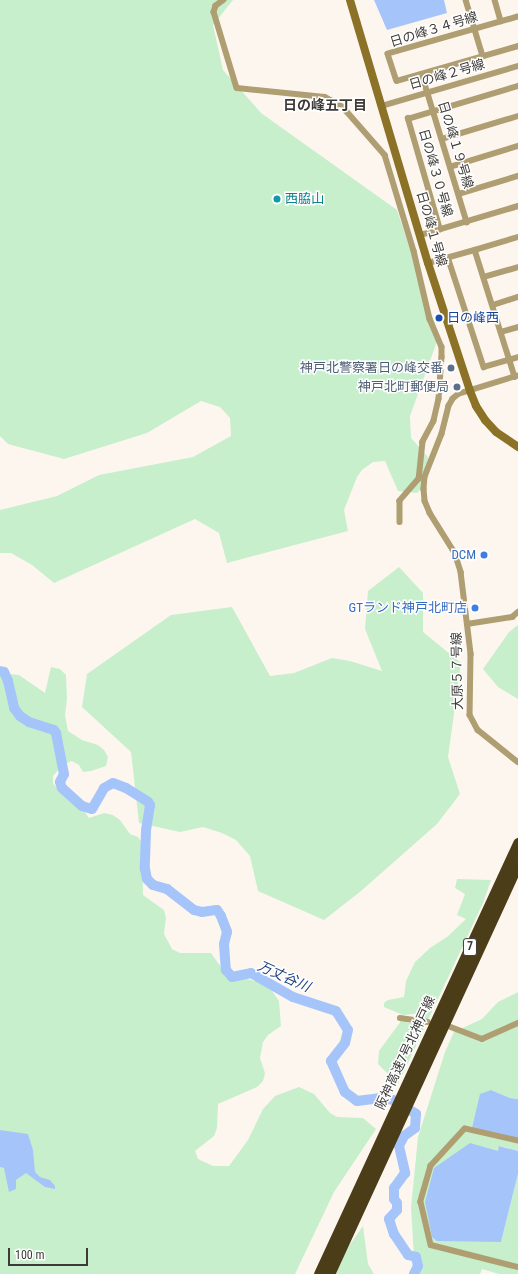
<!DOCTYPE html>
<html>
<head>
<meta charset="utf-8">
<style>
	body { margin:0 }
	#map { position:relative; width:518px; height:1274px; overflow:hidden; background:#fdf6ef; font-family:"Roboto Condensed","Noto Sans JP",sans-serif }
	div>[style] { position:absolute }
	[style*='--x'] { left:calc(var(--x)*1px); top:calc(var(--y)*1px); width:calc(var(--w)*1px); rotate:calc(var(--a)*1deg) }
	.green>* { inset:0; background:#c7efcc }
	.water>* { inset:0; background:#a5c5fa }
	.river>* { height:10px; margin:-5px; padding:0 5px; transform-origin:5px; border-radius:5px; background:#a5c5fa }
	.street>* { height:5.5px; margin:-2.75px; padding:0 2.75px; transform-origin:2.75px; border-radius:2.75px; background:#af9e71 }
	.secondary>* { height:8px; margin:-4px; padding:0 4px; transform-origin:4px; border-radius:4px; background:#8c7227 }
	.highway>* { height:11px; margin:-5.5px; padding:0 5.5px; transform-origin:5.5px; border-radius:5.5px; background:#4b3d18 }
	.dots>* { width:11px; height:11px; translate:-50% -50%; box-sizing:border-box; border:2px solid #fff; border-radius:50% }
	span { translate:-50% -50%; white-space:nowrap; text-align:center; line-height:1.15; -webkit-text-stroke:3px #fff; paint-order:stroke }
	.shield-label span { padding:1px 3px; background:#fff; border:1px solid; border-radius:3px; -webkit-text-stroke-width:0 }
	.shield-label { font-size:12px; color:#3d3b38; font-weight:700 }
	.street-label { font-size:13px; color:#3d3b38 }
	.culture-label { font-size:13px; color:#0d838f }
	.left { translate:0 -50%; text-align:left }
	.transit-label { font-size:13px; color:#164399 }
	.service-label { font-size:13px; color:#4e5e75 }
	.right { translate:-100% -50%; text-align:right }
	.shop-label { font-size:13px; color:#366cbe }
	.neighbourhood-label { font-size:14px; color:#3d3b38; font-weight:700 }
	.water-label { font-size:14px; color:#1f4281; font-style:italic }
	.scale { position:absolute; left:8px; top:1248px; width:80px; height:18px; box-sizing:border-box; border:2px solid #3d3b38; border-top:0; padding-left:5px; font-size:12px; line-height:14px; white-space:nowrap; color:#3d3b38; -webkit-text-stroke:3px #fff; paint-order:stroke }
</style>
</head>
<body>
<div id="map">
	<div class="green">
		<i style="clip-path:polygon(0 0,233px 0,213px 25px,223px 70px,261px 113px,397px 210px,439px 336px,410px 416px,411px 438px,428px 457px,426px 483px,417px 493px,398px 491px,385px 461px,373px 462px,362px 470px,357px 477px,344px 510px,348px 531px,227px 563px,219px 533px,195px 519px,54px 583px,32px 565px,11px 553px,0 553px,0 510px,57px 496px,99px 475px,193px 457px,231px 436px,230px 418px,220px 407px,201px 401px,147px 433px,64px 459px,8px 444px,0 436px)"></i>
		<i style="clip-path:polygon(399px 567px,423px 593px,423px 632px,461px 663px,448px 757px,460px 794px,437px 824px,361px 891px,324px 920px,258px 891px,250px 856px,236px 840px,222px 833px,203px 827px,180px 832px,139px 823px,131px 752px,82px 707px,87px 674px,171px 615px,232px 607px,270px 676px,294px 673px,332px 658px,350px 661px,382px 671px,365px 629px,368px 591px)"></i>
		<i style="clip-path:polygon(518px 625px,518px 699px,498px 687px,483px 669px,509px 632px)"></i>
		<i style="clip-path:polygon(51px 667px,60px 669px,66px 675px,67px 699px,65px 715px,68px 731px,82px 740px,98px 745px,104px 750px,108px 757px,106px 766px,91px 771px,83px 772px,79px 765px,72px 761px,64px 764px,53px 776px,53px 784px,80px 805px,89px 818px,104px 813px,113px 815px,120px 820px,130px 834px,138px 837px,142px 843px,143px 895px,164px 910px,166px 918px,164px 934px,172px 949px,180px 953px,211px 953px,223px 970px,239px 977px,263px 983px,270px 988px,279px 1001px,281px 1026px,268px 1035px,263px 1042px,260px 1058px,265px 1073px,263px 1081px,257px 1087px,218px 1104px,217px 1128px,214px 1136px,195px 1151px,198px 1159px,213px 1166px,229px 1166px,248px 1140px,263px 1109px,275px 1096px,299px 1087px,314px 1094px,330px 1113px,337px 1117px,363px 1118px,376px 1129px,334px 1192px,295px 1274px,0 1274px,0 673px,19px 675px,45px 693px)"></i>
		<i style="clip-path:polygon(457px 879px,491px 880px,483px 903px,398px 1084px,378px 1064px,379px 1051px,401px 1021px,419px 1025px,424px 1013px,403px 1015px,384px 1007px,384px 1003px,388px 1000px,404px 997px,406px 981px,415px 962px,430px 948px,447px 937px,466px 919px,457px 915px,465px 894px,455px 888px)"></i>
		<i style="clip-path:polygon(518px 992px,518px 1099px,510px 1098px,491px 1090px,518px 1139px,518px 1151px,500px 1146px,499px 1151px,501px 1242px,518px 1174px,518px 1274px,499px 1274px,482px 1269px,480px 1274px,415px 1274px,411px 1208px,418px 1137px,445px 1052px,454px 1032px,482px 1019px,498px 1002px)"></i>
		<i style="clip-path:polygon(363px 1226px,368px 1264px,374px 1274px,335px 1274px,346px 1250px)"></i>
	</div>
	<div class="water">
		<i style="clip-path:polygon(374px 0,444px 0,447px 13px,387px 30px)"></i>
		<i style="clip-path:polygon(491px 1090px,510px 1098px,518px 1099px,518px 1139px,472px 1128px,480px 1094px)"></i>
		<i style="clip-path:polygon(0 1130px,28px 1134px,33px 1150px,35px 1172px,40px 1177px,50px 1180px,55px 1186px,55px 1189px,45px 1187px,26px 1173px,16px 1180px,16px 1189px,9px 1192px,4px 1168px,0 1167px)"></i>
		<i style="clip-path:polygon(470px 1143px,498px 1151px,499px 1146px,518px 1151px,518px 1174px,501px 1242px,437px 1241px,432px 1237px,425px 1202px,434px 1168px)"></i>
	</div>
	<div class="river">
		<i style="--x:0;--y:671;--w:4;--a:14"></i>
		<i style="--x:4;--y:672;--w:10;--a:66"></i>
		<i style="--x:8;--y:681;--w:28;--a:77"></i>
		<i style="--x:14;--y:708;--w:10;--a:53"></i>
		<i style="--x:20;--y:716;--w:11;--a:34"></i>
		<i style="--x:29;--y:722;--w:26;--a:18"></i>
		<i style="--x:54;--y:730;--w:4;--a:56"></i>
		<i style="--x:56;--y:733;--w:42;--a:79"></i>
		<i style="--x:64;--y:774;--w:9;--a:117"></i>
		<i style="--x:60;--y:782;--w:6;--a:72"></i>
		<i style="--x:62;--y:788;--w:27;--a:42"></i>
		<i style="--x:82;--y:806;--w:10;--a:17"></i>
		<i style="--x:92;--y:809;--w:24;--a:-60"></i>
		<i style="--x:104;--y:788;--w:10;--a:-29"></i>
		<i style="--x:113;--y:783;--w:14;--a:21"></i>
		<i style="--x:126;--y:788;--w:26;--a:32"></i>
		<i style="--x:148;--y:802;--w:4;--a:56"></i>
		<i style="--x:150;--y:805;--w:26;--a:99"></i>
		<i style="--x:146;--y:831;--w:38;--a:92"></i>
		<i style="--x:145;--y:869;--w:10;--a:79"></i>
		<i style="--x:147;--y:879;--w:8;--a:45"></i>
		<i style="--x:153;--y:885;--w:15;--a:16"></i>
		<i style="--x:167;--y:889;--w:34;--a:38"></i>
		<i style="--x:194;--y:910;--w:8;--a:14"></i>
		<i style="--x:202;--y:912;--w:15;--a:-8"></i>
		<i style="--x:217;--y:910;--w:7;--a:56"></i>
		<i style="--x:221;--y:916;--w:17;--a:69"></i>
		<i style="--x:227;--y:932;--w:12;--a:104"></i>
		<i style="--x:224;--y:944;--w:26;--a:86"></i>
		<i style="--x:226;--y:970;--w:9;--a:49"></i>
		<i style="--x:232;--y:977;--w:19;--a:-12"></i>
		<i style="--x:251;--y:973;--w:48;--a:29.7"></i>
		<i style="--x:293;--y:997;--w:45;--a:18"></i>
		<i style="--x:336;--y:1011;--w:22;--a:58"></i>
		<i style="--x:348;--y:1030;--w:13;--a:103"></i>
		<i style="--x:345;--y:1043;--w:23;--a:128"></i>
		<i style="--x:331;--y:1061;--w:34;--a:66"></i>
		<i style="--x:345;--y:1092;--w:15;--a:37"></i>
		<i style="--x:357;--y:1101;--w:24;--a:-7"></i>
		<i style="--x:381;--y:1098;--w:12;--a:9"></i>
		<i style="--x:393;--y:1100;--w:27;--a:31"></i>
		<i style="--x:416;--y:1114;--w:14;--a:94"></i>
		<i style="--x:415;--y:1128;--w:14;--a:144"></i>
		<i style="--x:404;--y:1136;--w:11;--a:117"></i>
		<i style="--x:399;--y:1146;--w:28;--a:77"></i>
		<i style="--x:405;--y:1173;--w:19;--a:126"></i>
		<i style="--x:394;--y:1188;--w:11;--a:90"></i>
		<i style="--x:394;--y:1199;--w:5;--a:53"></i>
		<i style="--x:397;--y:1203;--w:7;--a:90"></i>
		<i style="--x:397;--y:1210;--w:12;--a:132"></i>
		<i style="--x:389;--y:1219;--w:16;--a:72"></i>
		<i style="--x:394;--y:1234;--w:25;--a:56"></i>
		<i style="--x:408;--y:1255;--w:8;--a:14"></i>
		<i style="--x:416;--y:1257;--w:9;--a:77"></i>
		<i style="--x:418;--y:1266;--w:9;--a:117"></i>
	</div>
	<div class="street">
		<i style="--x:224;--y:0;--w:10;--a:143"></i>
		<i style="--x:216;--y:6;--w:6;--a:108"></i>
		<i style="--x:214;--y:12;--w:79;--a:73.2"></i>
		<i style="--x:237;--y:88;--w:88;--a:5.8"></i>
		<i style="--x:325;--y:97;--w:21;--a:29"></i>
		<i style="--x:343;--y:107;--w:64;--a:48.8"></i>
		<i style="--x:385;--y:155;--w:100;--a:73.2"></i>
		<i style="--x:414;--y:251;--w:70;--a:76.8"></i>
		<i style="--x:430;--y:319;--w:30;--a:67"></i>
		<i style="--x:442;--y:347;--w:10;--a:90"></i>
		<i style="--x:442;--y:357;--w:42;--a:94.1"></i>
		<i style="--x:439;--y:399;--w:23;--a:103"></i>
		<i style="--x:434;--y:421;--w:24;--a:118"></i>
		<i style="--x:423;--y:442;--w:37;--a:96"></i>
		<i style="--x:419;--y:479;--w:29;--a:131"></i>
		<i style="--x:400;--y:501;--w:21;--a:90"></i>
		<i style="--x:466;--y:0;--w:59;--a:73.1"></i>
		<i style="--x:495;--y:0;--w:22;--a:74"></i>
		<i style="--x:518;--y:17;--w:135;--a:164.1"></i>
		<i style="--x:388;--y:54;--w:28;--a:72"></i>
		<i style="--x:397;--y:81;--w:126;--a:-16.1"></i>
		<i style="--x:422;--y:74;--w:155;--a:73.1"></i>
		<i style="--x:382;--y:106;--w:142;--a:-16.4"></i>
		<i style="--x:442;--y:139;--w:79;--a:-16.8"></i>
		<i style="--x:450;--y:167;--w:71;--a:-17.2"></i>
		<i style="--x:459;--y:194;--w:62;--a:-17"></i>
		<i style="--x:440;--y:230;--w:116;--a:-106.1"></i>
		<i style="--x:408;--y:119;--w:115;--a:-16.7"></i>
		<i style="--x:421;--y:235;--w:101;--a:-16.6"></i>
		<i style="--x:475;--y:250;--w:45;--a:-16.8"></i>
		<i style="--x:448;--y:257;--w:116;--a:71.9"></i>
		<i style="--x:484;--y:367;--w:35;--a:-16"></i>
		<i style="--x:428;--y:263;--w:49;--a:-15.5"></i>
		<i style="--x:475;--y:250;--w:133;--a:72.5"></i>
		<i style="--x:484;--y:277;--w:35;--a:-16"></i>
		<i style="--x:493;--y:305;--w:26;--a:-18"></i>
		<i style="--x:501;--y:332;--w:18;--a:-16"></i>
		<i style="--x:518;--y:376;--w:62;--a:163"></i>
		<i style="--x:459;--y:394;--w:8;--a:140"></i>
		<i style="--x:453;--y:399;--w:8;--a:120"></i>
		<i style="--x:449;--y:406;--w:29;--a:104"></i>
		<i style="--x:442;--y:434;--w:46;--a:111.6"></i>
		<i style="--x:425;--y:477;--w:12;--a:95"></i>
		<i style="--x:424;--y:489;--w:12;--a:85"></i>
		<i style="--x:425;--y:501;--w:13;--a:67"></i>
		<i style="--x:430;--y:513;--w:47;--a:58"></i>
		<i style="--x:455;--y:553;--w:20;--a:72"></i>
		<i style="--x:461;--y:572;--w:83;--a:83"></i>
		<i style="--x:471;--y:654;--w:61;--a:90.9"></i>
		<i style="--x:470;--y:715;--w:17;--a:62"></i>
		<i style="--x:478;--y:730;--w:51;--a:38.7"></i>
		<i style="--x:467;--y:624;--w:46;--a:-8.8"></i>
		<i style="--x:512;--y:617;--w:8;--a:-40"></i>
		<i style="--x:400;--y:1018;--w:28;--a:8"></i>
		<i style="--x:451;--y:1027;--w:33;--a:21"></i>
		<i style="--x:482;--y:1039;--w:39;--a:-24"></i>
		<i style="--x:518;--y:1141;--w:54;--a:-167.2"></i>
		<i style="--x:465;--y:1129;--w:50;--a:132.6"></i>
		<i style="--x:431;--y:1166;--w:37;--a:106"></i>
		<i style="--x:421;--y:1202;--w:44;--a:76.9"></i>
		<i style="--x:431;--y:1245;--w:90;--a:14.2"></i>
	</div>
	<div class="secondary">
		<i style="--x:350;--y:0;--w:274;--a:73.5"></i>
		<i style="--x:428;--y:263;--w:135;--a:71.8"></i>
		<i style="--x:470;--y:391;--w:16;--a:68"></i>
		<i style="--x:476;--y:406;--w:17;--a:57"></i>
		<i style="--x:485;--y:420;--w:16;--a:47"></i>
		<i style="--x:496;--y:432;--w:27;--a:34"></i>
	</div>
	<div class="highway">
		<i style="--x:319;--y:1274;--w:475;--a:-65.2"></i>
		<i style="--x:329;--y:1274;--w:452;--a:-65.3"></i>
	</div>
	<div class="dots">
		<i style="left:277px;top:199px;background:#0f9aa8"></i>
		<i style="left:439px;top:318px;background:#1a4fb4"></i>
		<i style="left:451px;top:368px;background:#5c6f8a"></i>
		<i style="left:457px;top:387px;background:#5c6f8a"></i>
		<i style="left:484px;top:555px;background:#3f7fe0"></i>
		<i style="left:475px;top:608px;background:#3f7fe0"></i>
	</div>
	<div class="shield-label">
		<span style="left:470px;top:947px">7</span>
	</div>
	<div class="street-label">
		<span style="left:434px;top:30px;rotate:-17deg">日の峰３４号線</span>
		<span style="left:447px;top:75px;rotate:-16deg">日の峰２号線</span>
		<span style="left:455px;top:145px;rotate:73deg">日の峰１９号線</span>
		<span style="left:435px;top:173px;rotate:74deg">日の峰３０号線</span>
		<span style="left:431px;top:229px;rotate:74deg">日の峰１号線</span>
		<span style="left:458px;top:671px;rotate:-91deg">大原５７号線</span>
		<span style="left:406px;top:1053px;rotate:-65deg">阪神高速7号北神戸線</span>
	</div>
	<div class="culture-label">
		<span class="left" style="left:285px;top:199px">西脇山</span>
	</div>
	<div class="transit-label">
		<span class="left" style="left:447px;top:318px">日の峰西</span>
	</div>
	<div class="service-label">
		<span class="right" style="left:443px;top:368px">神戸北警察署日の峰交番</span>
		<span class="right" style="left:449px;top:387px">神戸北町郵便局</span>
	</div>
	<div class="shop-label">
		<span class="right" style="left:476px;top:555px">DCM</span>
		<span class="right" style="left:467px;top:608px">GTランド神戸北町店</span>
	</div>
	<div class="neighbourhood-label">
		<span style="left:325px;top:105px">日の峰五丁目</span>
	</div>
	<div class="water-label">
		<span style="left:284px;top:976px;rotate:24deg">万丈谷川</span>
	</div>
	<div class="scale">100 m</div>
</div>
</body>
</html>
